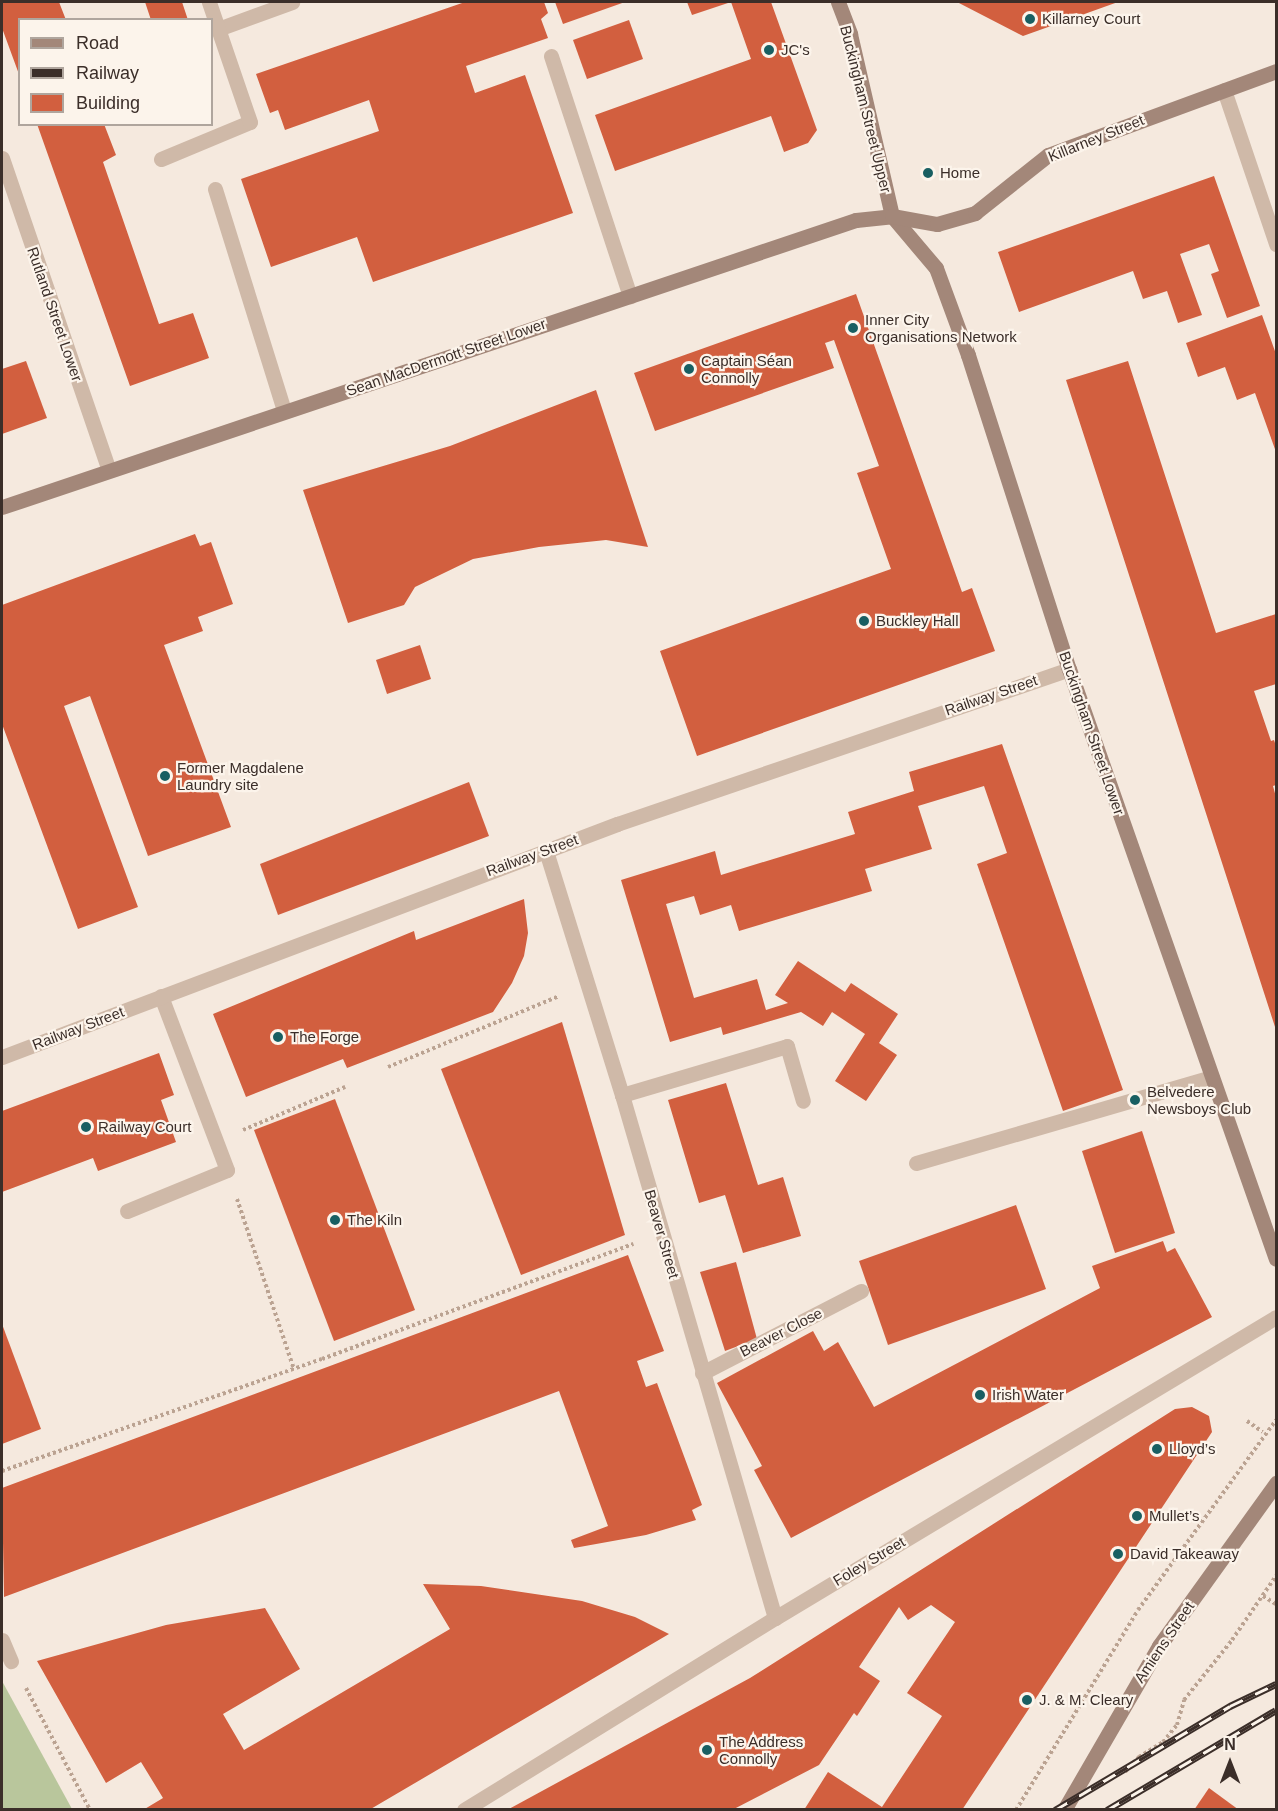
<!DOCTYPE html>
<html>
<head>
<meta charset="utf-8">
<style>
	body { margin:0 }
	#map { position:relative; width:1278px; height:1811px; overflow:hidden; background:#f5e9de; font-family:Helvetica,sans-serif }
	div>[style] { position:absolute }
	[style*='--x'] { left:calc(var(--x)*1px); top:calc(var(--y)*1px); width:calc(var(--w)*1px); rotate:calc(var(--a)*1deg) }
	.green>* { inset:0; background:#b9c69c }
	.building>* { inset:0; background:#d25f3f }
	.path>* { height:4px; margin-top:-2px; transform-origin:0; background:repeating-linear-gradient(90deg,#bba392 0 3px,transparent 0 6px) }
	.lane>* { height:15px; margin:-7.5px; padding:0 7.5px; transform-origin:7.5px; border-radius:7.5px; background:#cfb9a8 }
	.street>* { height:15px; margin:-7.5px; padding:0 7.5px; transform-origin:7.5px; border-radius:7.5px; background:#cfb9a8 }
	.secondary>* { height:15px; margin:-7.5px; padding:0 7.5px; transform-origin:7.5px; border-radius:7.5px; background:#a38779 }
	.rail>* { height:7px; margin-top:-3.5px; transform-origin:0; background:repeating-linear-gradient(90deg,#fcf4eb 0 14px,#3b2e29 0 28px); box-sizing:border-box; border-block:2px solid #3b2e29 }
	.dots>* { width:16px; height:16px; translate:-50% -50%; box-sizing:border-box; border:3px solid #fcf4eb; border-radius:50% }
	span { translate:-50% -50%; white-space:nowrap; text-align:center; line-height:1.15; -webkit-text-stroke:4.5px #fcf4eb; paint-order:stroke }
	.poi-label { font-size:15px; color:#3b2e29 }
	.left { translate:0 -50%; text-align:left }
	.street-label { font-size:15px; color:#3b2e29 }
	.frame { position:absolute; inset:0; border:3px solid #3b2e29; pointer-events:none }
	.legend { position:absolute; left:18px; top:18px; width:195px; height:108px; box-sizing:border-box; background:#fcf4eb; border:2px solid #afa59d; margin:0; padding:8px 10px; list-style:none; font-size:18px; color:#3b2e29 }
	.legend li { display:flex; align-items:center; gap:12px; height:30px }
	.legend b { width:30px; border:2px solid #afa59d }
	.north { position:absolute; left:1200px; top:1733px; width:60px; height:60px; -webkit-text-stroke:4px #fcf4eb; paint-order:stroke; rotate:0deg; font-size:16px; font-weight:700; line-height:24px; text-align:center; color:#3b2e29 }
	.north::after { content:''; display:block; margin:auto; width:21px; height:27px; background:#3b2e29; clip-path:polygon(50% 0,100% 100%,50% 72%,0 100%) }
</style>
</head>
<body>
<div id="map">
	<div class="green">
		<i style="clip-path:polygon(2px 1681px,72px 1809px,2px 1809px)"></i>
	</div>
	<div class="building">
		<i style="clip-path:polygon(2px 2px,59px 2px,66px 20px,20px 20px,20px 77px,2px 28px)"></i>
		<i style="clip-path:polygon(145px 2px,182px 2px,188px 20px,151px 20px)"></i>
		<i style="clip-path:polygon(465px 2px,544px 2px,548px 13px,541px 19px,548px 38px,466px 66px,475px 93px,525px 75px,573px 213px,373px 282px,357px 237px,271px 267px,241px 179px,379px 131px,369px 100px,285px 130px,278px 110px,270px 113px,256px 74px)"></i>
		<i style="clip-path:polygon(555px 2px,625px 2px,563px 24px)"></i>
		<i style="clip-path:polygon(687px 2px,771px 2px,817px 130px,808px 143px,784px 152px,771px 116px,615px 171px,595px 115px,751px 59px,731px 2px,692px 15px)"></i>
		<i style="clip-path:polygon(957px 2px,1118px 2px,1023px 36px)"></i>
		<i style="clip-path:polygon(629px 20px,643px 59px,587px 79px,573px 40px)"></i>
		<i style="clip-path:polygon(37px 124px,104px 124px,116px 155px,103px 162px,159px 324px,193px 313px,209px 358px,130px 386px)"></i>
		<i style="clip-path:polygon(1214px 176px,1260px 306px,1227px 318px,1211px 274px,1219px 271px,1209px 244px,1180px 254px,1202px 315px,1178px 323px,1167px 291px,1143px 299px,1133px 271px,1019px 312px,998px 252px)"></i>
		<i style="clip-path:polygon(856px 294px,962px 592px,972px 588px,995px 651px,697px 756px,660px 651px,891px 569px,857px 473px,879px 466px,834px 340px,825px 343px,834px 368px,655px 431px,634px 373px)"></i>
		<i style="clip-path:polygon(1262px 315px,1276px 354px,1276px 452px,1255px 393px,1237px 400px,1225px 367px,1198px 377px,1186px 343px)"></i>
		<i style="clip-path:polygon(26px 361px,47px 418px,2px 434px,2px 369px)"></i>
		<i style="clip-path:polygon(1128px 361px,1216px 633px,1276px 614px,1276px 684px,1254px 691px,1271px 741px,1274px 740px,1276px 746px,1276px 785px,1273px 786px,1276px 797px,1276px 1030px,1066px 380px)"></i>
		<i style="clip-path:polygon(596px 390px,648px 547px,606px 540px,539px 547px,473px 559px,415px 587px,404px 605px,348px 623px,303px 490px,450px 446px)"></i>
		<i style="clip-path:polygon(195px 534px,200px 546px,211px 542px,233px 604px,198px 617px,203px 631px,164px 645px,231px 827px,148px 856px,90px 696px,64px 706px,138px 907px,78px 929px,2px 724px,2px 605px)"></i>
		<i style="clip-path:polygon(420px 645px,431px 679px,387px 694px,376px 660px)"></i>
		<i style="clip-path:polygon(1002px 744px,1123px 1090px,1063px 1111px,977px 864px,1007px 853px,984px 786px,918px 806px,932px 849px,865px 869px,872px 891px,739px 931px,731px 905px,700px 915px,694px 896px,666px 904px,694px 998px,757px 979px,766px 1010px,788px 1003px,775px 995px,798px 961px,845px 992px,851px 983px,898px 1014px,879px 1043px,897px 1055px,866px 1101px,835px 1081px,865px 1034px,832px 1012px,823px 1026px,801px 1012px,723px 1035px,721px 1027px,670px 1042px,621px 880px,715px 851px,721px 875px,855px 834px,848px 812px,914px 791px,909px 772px)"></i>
		<i style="clip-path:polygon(469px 782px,489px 836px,278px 915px,260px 864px)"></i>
		<i style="clip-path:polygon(524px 899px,528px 933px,524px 956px,512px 983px,493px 1012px,347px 1068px,343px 1059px,246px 1097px,213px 1014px,414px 931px,416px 940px)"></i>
		<i style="clip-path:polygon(562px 1022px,625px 1235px,521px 1275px,441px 1069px)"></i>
		<i style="clip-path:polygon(159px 1053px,174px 1095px,161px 1100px,176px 1142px,98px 1171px,93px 1158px,2px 1192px,2px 1111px)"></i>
		<i style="clip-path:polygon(726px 1083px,758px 1185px,783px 1177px,801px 1236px,743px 1253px,725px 1195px,699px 1203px,668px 1100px)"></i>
		<i style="clip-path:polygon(335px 1099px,415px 1310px,334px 1341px,254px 1130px)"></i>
		<i style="clip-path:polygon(1142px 1131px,1175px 1233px,1115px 1253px,1082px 1151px)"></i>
		<i style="clip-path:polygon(1016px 1205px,1046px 1289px,888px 1345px,859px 1261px)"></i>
		<i style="clip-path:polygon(1163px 1241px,1167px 1252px,1175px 1248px,1212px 1317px,791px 1538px,754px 1470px,762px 1466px,717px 1383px,813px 1331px,824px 1351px,838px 1342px,874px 1407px,1100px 1288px,1092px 1266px)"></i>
		<i style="clip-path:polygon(628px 1255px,664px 1351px,637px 1361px,646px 1387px,657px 1383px,702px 1505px,692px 1510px,696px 1520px,646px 1535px,574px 1548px,571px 1540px,608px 1526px,559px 1391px,4px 1597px,2px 1488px)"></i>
		<i style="clip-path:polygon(736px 1262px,757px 1339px,725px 1351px,700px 1272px)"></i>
		<i style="clip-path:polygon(2px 1324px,41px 1429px,2px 1444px)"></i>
		<i style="clip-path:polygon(1192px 1407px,1209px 1416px,1212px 1432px,962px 1810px,804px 1810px,828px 1772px,882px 1807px,942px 1716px,907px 1693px,955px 1622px,931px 1605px,908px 1620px,899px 1607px,859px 1667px,880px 1681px,857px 1716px,854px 1713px,819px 1765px,732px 1810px,507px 1810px,750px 1678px,1175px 1409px)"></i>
		<i style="clip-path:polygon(423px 1584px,481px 1586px,582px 1601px,635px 1617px,669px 1634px,369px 1810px,143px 1810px,163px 1798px,141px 1762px,106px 1783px,37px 1661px,166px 1625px,265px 1608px,300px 1669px,223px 1714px,244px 1750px,450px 1629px)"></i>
		<i style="clip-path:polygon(1209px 1788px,1239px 1810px,1194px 1810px)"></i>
	</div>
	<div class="path">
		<i style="--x:388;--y:1067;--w:185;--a:-22.5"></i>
		<i style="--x:243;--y:1130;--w:111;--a:-22.9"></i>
		<i style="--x:237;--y:1199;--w:179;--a:71.5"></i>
		<i style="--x:1247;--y:1421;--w:19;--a:35"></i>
		<i style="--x:2;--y:1471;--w:339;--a:-19.3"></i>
		<i style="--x:322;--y:1359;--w:332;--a:-20.3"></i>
		<i style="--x:1263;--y:1596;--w:15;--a:32"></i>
		<i style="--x:26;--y:1688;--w:138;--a:62.3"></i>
		<i style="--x:1125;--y:1772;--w:21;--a:-47"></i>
		<i style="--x:1139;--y:1757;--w:28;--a:-32"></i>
		<i style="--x:1163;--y:1742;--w:22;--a:-51"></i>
		<i style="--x:1177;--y:1725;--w:26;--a:-74"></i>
		<i style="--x:1184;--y:1700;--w:77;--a:-51.3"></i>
		<i style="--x:1232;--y:1640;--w:78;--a:-55.5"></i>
		<i style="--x:1016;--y:1810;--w:234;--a:-58.6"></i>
		<i style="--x:1138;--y:1610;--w:235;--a:-54"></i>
	</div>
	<div class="lane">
		<i style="--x:551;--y:56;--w:253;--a:71.8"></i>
		<i style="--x:215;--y:189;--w:232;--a:72.7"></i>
		<i style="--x:916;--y:1163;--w:308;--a:-16.2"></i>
		<i style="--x:127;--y:1211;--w:108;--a:-22.3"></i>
		<i style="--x:227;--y:1170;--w:186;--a:-110.8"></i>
	</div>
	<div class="street">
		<i style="--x:218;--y:29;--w:79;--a:-20"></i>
		<i style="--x:1224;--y:90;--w:163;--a:71.3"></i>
		<i style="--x:2;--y:158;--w:330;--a:71.1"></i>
		<i style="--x:161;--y:159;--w:96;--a:-22.6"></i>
		<i style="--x:250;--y:122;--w:127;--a:-108.9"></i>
		<i style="--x:546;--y:851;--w:256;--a:72.7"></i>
		<i style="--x:622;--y:1095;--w:545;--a:73.69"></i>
		<i style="--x:2;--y:1057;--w:658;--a:-20.75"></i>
		<i style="--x:617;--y:824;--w:478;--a:-18.9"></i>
		<i style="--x:622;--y:1095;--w:172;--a:-16.5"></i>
		<i style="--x:787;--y:1046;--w:57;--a:73.8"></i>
		<i style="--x:702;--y:1373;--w:179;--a:-27.3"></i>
		<i style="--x:2;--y:1640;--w:23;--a:67"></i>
		<i style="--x:464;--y:1810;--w:365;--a:-31.7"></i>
		<i style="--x:775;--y:1618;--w:584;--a:-31"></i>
	</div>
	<div class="secondary">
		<i style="--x:838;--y:2;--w:34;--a:69"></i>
		<i style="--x:850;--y:34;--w:187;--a:77"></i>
		<i style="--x:892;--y:216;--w:68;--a:49.8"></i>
		<i style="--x:936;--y:268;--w:93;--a:69.8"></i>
		<i style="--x:968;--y:355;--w:330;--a:72.2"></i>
		<i style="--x:1069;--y:669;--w:625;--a:70.67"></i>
		<i style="--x:2;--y:507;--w:901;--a:-18.58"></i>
		<i style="--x:856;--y:220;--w:36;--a:-6"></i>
		<i style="--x:892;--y:216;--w:46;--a:10.1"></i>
		<i style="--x:937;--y:224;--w:40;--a:-16"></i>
		<i style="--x:975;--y:213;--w:93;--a:-38.5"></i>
		<i style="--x:1048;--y:155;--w:243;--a:-20.2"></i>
		<i style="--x:1064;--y:1810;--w:190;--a:-59.9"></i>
		<i style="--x:1159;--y:1646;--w:201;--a:-54.3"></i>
	</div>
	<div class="rail">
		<i style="--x:1055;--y:1810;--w:204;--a:-30.7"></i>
		<i style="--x:1230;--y:1706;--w:51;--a:-25.6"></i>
		<i style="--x:1107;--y:1810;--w:196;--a:-30.6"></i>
	</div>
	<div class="dots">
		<i style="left:1030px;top:19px;background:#195f62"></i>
		<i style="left:769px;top:50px;background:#195f62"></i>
		<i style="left:928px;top:173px;background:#195f62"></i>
		<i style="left:853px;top:328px;background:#195f62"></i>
		<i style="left:689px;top:369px;background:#195f62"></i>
		<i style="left:864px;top:621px;background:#195f62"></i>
		<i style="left:165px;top:776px;background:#195f62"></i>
		<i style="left:278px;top:1037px;background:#195f62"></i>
		<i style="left:1135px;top:1100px;background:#195f62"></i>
		<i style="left:86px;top:1127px;background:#195f62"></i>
		<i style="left:335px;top:1220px;background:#195f62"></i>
		<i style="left:980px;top:1395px;background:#195f62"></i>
		<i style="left:1157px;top:1449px;background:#195f62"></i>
		<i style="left:1137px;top:1516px;background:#195f62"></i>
		<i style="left:1118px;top:1554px;background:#195f62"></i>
		<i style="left:1027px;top:1700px;background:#195f62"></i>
		<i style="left:707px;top:1750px;background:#195f62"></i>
	</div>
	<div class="poi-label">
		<span class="left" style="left:1042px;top:19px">Killarney Court</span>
		<span class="left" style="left:781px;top:50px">JC's</span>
		<span class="left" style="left:940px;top:173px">Home</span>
		<span class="left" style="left:865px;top:328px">Inner City<br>Organisations Network</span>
		<span class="left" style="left:701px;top:369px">Captain Séan<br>Connolly</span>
		<span class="left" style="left:876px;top:621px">Buckley Hall</span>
		<span class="left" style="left:177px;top:776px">Former Magdalene<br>Laundry site</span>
		<span class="left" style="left:290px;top:1037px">The Forge</span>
		<span class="left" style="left:1147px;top:1100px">Belvedere<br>Newsboys Club</span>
		<span class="left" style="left:98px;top:1127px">Railway Court</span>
		<span class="left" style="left:347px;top:1220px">The Kiln</span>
		<span class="left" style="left:992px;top:1395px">Irish Water</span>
		<span class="left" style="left:1169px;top:1449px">Lloyd’s</span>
		<span class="left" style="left:1149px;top:1516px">Mullet’s</span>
		<span class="left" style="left:1130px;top:1554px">David Takeaway</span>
		<span class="left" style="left:1039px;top:1700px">J. &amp; M. Cleary</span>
		<span class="left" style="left:719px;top:1750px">The Address<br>Connolly</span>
	</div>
	<div class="street-label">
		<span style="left:866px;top:109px;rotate:76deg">Buckingham Street Upper</span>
		<span style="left:1096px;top:138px;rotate:-22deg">Killarney Street</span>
		<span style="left:55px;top:314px;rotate:71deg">Rutland Street Lower</span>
		<span style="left:446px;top:357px;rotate:-19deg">Sean MacDermott Street Lower</span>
		<span style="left:991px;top:695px;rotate:-19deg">Railway Street</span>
		<span style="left:1092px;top:733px;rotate:71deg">Buckingham Street Lower</span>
		<span style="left:532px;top:855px;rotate:-20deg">Railway Street</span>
		<span style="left:78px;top:1028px;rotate:-21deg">Railway Street</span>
		<span style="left:662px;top:1234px;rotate:74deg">Beaver Street</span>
		<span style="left:781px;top:1332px;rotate:-27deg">Beaver Close</span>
		<span style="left:869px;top:1561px;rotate:-31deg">Foley Street</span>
		<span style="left:1164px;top:1642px;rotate:-56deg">Amiens Street</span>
	</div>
	<div class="frame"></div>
	<ul class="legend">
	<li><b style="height:8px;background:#a38779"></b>Road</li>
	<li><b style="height:8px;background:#3b2e29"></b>Railway</li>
	<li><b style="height:16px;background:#d25f3f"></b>Building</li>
	</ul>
	<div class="north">N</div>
</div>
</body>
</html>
